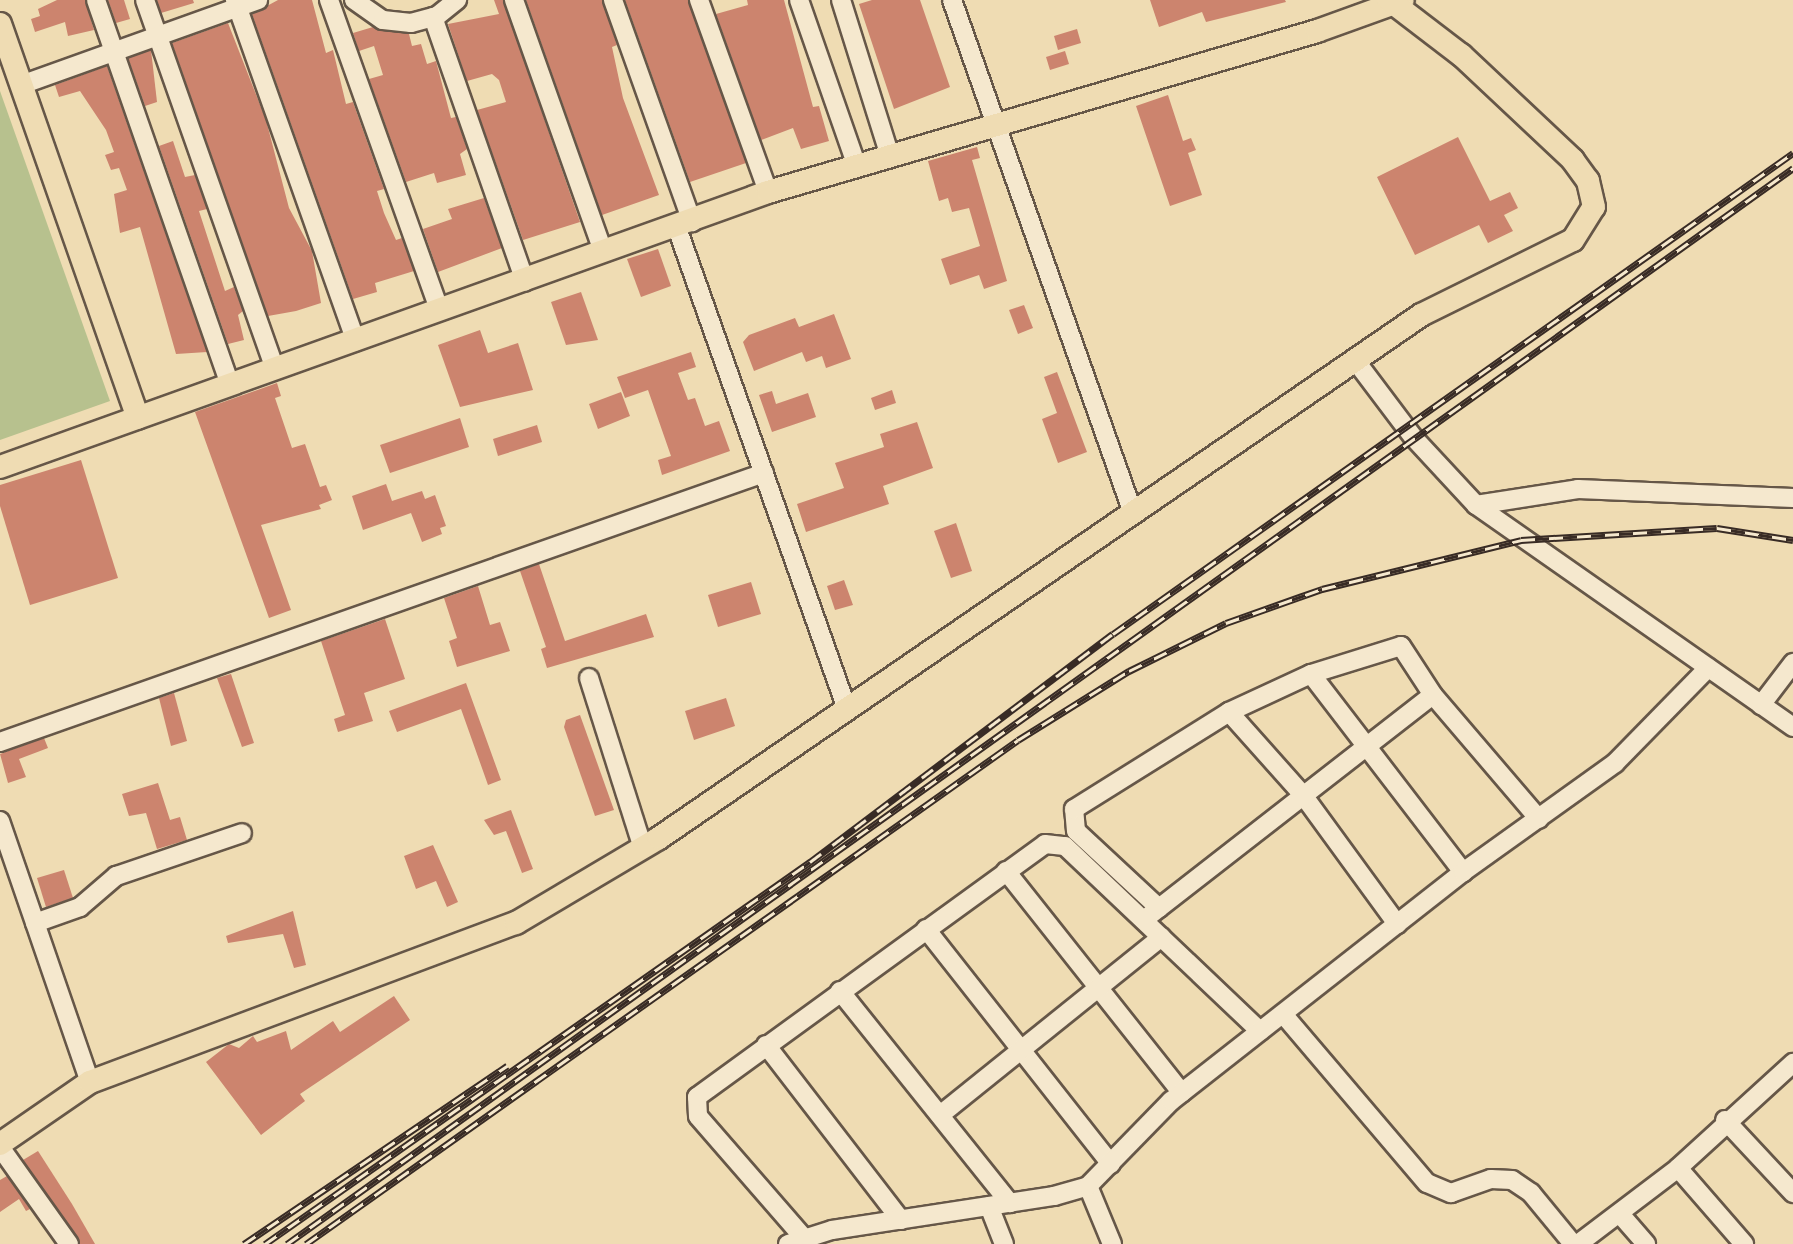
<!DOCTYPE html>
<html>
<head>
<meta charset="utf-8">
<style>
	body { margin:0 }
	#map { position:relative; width:1793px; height:1244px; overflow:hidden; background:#efdcb3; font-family:Alegreya,serif }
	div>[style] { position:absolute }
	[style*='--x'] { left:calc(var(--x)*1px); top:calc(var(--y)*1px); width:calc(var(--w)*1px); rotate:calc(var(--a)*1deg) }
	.green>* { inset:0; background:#b7c18e }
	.building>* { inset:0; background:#cc846e }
	.roads { filter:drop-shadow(2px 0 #665748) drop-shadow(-2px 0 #665748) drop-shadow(0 2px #665748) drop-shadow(0 -2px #665748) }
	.minor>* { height:18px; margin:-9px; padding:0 9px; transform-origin:9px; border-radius:9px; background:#f5e8ce }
	.major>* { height:22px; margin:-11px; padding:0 11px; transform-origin:11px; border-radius:11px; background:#efdcb3 }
	.rail>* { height:7px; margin-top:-3.5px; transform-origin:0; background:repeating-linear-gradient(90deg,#f5e8ce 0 14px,#382b25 0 28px); box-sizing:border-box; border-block:2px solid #382b25 }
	span { translate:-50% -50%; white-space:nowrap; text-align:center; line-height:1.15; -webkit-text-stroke:6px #f5e8ce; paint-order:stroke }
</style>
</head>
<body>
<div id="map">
	<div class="green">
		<i style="clip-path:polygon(0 91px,110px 401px,0 440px)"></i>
	</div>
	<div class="building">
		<i style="clip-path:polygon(57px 0,85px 0,94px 30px,68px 36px,65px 22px,35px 32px,31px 19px,40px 16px,38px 9px)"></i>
		<i style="clip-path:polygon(108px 0,124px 0,130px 19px,116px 23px)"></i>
		<i style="clip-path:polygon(157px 0,193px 0,194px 3px,161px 13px)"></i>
		<i style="clip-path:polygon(278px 0,312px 0,326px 53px,333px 50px,346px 104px,353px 102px,384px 189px,377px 191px,384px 213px,396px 240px,402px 238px,414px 271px,375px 283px,377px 292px,353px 299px,252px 14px)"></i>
		<i style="clip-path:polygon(494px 0,503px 0,580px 222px,523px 240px,477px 110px,506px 102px,499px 80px,492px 74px,467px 81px,448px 24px,499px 14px)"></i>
		<i style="clip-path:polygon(526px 0,602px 0,617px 45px,612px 47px,623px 98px,659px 195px,602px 215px)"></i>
		<i style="clip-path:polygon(625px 0,688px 0,746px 163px,690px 182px)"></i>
		<i style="clip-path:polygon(747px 0,784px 0,813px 107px,819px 106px,829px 141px,801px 149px,793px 128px,761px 140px,716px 14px,748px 5px)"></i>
		<i style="clip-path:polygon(872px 0,920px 0,950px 87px,894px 109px,859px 4px)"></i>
		<i style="clip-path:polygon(1150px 0,1285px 0,1286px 2px,1206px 22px,1202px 12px,1159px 27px)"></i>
		<i style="clip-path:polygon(228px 23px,266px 120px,289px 208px,312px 251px,321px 303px,296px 311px,268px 316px,172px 43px)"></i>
		<i style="clip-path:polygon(373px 27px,409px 34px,412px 46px,421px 44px,427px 64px,436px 61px,451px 118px,456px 117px,467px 149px,460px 154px,466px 175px,437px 183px,434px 173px,406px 182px,369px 79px,383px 75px,374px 46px,359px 51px,353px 33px)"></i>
		<i style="clip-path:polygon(1077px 29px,1081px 43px,1058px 50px,1054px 36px)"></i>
		<i style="clip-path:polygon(151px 50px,157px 102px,145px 106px,128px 58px)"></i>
		<i style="clip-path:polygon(1065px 51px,1069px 64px,1050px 70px,1046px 57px)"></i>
		<i style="clip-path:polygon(107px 66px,207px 352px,176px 354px,140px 227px,120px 233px,114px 194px,127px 190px,119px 168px,111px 170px,105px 155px,114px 152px,106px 130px,80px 91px,59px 97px,55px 85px)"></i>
		<i style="clip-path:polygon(1168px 95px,1183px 141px,1191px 138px,1196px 150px,1188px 153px,1202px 195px,1170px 206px,1136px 106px)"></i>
		<i style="clip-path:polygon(1458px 137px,1490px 201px,1510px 192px,1518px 208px,1504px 215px,1513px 231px,1488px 243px,1479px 225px,1415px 255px,1377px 177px)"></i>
		<i style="clip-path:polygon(173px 141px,185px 177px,195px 175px,207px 209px,199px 211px,225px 291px,234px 287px,243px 311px,238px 315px,244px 340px,228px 344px,159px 146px)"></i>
		<i style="clip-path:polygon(977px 147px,980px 158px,972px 160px,1007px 281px,984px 289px,979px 275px,950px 285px,941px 259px,980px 246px,969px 208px,952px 212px,948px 198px,939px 201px,928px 161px)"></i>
		<i style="clip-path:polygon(484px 198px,502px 248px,438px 272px,423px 229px,452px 219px,448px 209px)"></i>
		<i style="clip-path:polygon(658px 249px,671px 286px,641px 297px,627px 259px)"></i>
		<i style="clip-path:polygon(581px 292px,598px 340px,566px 345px,551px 302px)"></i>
		<i style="clip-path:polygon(1024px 305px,1033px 328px,1018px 334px,1009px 310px)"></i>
		<i style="clip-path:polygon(834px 314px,851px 359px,826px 368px,822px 356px,806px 362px,802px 352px,754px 371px,743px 342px,749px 335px,795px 318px,799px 327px)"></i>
		<i style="clip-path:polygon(480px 330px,488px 353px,518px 343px,533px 390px,460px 407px,438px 345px)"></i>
		<i style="clip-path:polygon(691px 352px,696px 367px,678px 373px,688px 400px,695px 398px,705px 426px,719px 421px,730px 451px,662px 475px,658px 460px,671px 456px,648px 390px,625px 398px,617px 377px)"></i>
		<i style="clip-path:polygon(1057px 372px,1087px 452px,1058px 463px,1042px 419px,1057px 413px,1044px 377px)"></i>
		<i style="clip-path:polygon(277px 383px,281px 396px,275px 398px,292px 448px,305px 444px,320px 487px,326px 485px,332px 500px,319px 505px,321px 509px,261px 525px,291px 610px,269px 618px,195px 412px)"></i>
		<i style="clip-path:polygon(892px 390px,896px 403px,875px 410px,871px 398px)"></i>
		<i style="clip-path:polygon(772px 391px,776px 404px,808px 393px,816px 417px,772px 432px,759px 395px)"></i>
		<i style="clip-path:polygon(621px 392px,630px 416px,598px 429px,589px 404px)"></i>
		<i style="clip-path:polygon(460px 418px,469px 447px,390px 473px,380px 445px)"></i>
		<i style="clip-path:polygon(917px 422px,933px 468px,883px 486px,889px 504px,806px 532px,797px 504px,844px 488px,835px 463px,884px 447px,880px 434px)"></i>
		<i style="clip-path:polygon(537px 425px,542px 442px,498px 456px,493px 439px)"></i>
		<i style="clip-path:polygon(81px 460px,118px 578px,30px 605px,0 506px,0 485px)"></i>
		<i style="clip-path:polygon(386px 484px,392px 501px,422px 491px,425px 499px,435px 495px,446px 526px,440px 528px,442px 534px,422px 542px,411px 513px,363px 530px,352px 496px)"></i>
		<i style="clip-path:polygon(956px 523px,972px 571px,951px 578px,934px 531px)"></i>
		<i style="clip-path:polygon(539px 564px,565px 641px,646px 614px,654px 637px,547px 668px,541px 649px,546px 647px,520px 571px)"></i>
		<i style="clip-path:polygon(844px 580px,853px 605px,835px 610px,827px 586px)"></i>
		<i style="clip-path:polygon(751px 582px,761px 614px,718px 627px,708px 595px)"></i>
		<i style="clip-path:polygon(478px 586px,490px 625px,500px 622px,510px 651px,457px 667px,449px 641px,457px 638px,444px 598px)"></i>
		<i style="clip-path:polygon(385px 619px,405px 679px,364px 693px,373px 721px,338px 732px,334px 719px,345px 715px,321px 641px)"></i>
		<i style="clip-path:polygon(231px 674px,254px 743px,242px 747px,217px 678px)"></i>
		<i style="clip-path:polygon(466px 683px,501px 780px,488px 785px,461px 709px,397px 732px,389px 711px)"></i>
		<i style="clip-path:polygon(174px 693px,187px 741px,171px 746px,159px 698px)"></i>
		<i style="clip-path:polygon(726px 698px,735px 726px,694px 740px,685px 711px)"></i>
		<i style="clip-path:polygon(580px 715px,614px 810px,595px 816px,564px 727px,566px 720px)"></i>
		<i style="clip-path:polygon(44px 738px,48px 748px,19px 759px,26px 777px,8px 783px,0 754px)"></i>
		<i style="clip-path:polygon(158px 783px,170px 820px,180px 817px,187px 840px,157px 849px,146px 813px,129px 816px,122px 794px)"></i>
		<i style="clip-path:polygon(511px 810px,533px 869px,522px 873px,506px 831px,494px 835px,484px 820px)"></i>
		<i style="clip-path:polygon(433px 845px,458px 902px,447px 907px,436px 881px,416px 889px,404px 856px)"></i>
		<i style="clip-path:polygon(64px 870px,73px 898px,46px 907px,37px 878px)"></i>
		<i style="clip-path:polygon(293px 911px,306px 965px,294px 968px,283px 934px,228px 943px,226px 936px)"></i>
		<i style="clip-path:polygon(394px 996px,410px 1020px,300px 1094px,305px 1101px,261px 1135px,206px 1062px,229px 1044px,239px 1048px,253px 1036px,257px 1042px,286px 1031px,291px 1050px,333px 1021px,340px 1032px)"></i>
		<i style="clip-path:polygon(38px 1151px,72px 1204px,95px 1244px,80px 1244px,23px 1160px)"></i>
		<i style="clip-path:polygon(7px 1176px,30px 1209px,26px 1211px,19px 1199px,0 1212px,0 1180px)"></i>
	</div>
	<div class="roads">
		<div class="minor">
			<i style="--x:96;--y:0;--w:408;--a:70.8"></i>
			<i style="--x:145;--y:0;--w:391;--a:70.6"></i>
			<i style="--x:235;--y:0;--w:362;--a:70.5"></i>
			<i style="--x:329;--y:0;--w:330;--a:70.4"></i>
			<i style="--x:354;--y:0;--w:35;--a:35"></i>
			<i style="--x:383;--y:20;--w:28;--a:6"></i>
			<i style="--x:411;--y:23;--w:27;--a:-15"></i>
			<i style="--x:437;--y:16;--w:26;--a:-39"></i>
			<i style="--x:514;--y:0;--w:264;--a:70.5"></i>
			<i style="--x:613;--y:0;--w:236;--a:70.4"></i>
			<i style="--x:699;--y:0;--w:204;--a:70.2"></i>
			<i style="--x:799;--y:0;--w:174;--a:70.8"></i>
			<i style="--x:841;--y:0;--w:160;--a:72.6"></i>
			<i style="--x:952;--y:0;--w:544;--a:70.57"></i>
			<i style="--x:433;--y:17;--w:280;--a:70.8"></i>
			<i style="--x:21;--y:85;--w:252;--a:-19.7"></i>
			<i style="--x:677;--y:228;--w:510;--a:70.54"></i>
			<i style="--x:1355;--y:360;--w:96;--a:53"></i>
			<i style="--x:1413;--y:437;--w:93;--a:47.2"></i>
			<i style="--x:1476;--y:505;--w:387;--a:35"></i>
			<i style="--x:1476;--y:505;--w:103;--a:-8.9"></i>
			<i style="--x:1578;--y:489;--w:215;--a:2.4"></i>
			<i style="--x:1311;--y:674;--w:250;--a:52.5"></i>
			<i style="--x:589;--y:678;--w:178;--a:72.4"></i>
			<i style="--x:1761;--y:705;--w:53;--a:-52.7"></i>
			<i style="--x:1229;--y:712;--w:111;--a:48.3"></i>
			<i style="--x:1303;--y:795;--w:160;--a:53.9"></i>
			<i style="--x:0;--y:742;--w:810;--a:-19.4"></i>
			<i style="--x:0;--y:821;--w:276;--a:71"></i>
			<i style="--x:1006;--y:871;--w:283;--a:51.6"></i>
			<i style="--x:1159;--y:908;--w:113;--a:-137.1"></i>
			<i style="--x:1076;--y:831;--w:22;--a:-95"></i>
			<i style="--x:1074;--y:809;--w:183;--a:-32"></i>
			<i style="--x:1229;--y:712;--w:90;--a:-24.9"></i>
			<i style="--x:1311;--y:674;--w:94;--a:-17.3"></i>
			<i style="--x:1401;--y:646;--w:59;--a:56.9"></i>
			<i style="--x:1433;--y:695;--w:163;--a:49.5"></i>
			<i style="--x:1150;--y:915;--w:358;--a:-37.9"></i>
			<i style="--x:35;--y:923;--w:48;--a:-19.6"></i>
			<i style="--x:80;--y:907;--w:48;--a:-40.7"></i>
			<i style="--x:116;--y:876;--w:133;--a:-18.8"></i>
			<i style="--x:926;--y:929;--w:299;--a:51.8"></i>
			<i style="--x:840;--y:991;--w:272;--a:51.3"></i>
			<i style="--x:1283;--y:1014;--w:222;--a:49.6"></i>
			<i style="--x:1427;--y:1183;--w:26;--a:23"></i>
			<i style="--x:1451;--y:1193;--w:42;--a:-19.3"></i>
			<i style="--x:1491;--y:1179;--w:21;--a:3"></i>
			<i style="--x:1512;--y:1180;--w:23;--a:34"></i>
			<i style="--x:1531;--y:1193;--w:66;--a:50.5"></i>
			<i style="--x:766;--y:1045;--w:221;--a:52.4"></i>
			<i style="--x:940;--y:1115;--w:284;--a:-38.8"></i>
			<i style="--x:1725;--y:1120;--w:100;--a:47"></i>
			<i style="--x:0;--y:1147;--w:119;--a:54.6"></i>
			<i style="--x:1678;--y:1168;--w:101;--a:49"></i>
			<i style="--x:1088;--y:1186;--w:63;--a:67.5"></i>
			<i style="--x:989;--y:1206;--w:41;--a:68.5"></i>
			<i style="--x:1620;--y:1214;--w:40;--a:49"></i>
			<i style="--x:803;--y:1237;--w:160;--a:-131"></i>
			<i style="--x:698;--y:1116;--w:19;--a:-93"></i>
			<i style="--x:697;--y:1097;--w:430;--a:-36"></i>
			<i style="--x:1045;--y:844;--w:20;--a:6"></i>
			<i style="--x:1065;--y:846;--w:269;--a:43.5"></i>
			<i style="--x:788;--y:1244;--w:46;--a:-17.7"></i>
			<i style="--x:832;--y:1230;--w:225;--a:-8.7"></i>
			<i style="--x:1054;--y:1196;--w:35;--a:-16"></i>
			<i style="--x:1088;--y:1186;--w:119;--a:-45.7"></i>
			<i style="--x:1171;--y:1101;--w:371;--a:-38.1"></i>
			<i style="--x:1463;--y:872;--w:187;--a:-35.6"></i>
			<i style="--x:1615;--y:763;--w:133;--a:-45.6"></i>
			<i style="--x:1578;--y:1244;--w:126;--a:-37.2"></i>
			<i style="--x:1678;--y:1168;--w:156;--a:-42.4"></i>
		</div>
		<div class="major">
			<i style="--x:0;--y:24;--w:417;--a:70.7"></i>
			<i style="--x:0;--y:467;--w:816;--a:-19.7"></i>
			<i style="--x:768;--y:192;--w:572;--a:-16.34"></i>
			<i style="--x:1317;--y:31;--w:91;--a:-19.8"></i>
			<i style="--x:0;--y:1144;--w:109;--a:-34.6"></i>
			<i style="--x:90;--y:1082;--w:455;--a:-20.5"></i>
			<i style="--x:516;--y:923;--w:166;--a:-30.7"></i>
			<i style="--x:659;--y:838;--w:924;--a:-34.46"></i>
			<i style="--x:1421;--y:315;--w:169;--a:-26.3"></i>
			<i style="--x:1573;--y:240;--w:39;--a:-58"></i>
			<i style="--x:1594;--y:207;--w:27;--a:-103"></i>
			<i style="--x:1588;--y:181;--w:26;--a:-126"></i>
			<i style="--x:1573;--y:160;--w:154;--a:-136.8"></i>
			<i style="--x:1461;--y:55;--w:91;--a:-142.6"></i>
		</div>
	</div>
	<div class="rail">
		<i style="--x:244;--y:1244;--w:318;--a:-34.1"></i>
		<i style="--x:265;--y:1244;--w:666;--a:-35.03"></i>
		<i style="--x:810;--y:862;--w:379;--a:-37"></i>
		<i style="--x:1113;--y:634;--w:833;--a:-35.27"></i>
		<i style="--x:287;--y:1244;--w:1851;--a:-35.54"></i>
		<i style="--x:306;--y:1244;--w:872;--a:-35.29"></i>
		<i style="--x:1018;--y:740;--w:131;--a:-31.9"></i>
		<i style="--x:1129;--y:671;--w:108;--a:-26.3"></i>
		<i style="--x:1226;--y:623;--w:102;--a:-19.5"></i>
		<i style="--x:1322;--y:589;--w:205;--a:-13.8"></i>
		<i style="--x:1521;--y:540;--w:196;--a:-3.5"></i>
		<i style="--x:1717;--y:528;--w:77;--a:9"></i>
	</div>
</div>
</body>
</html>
